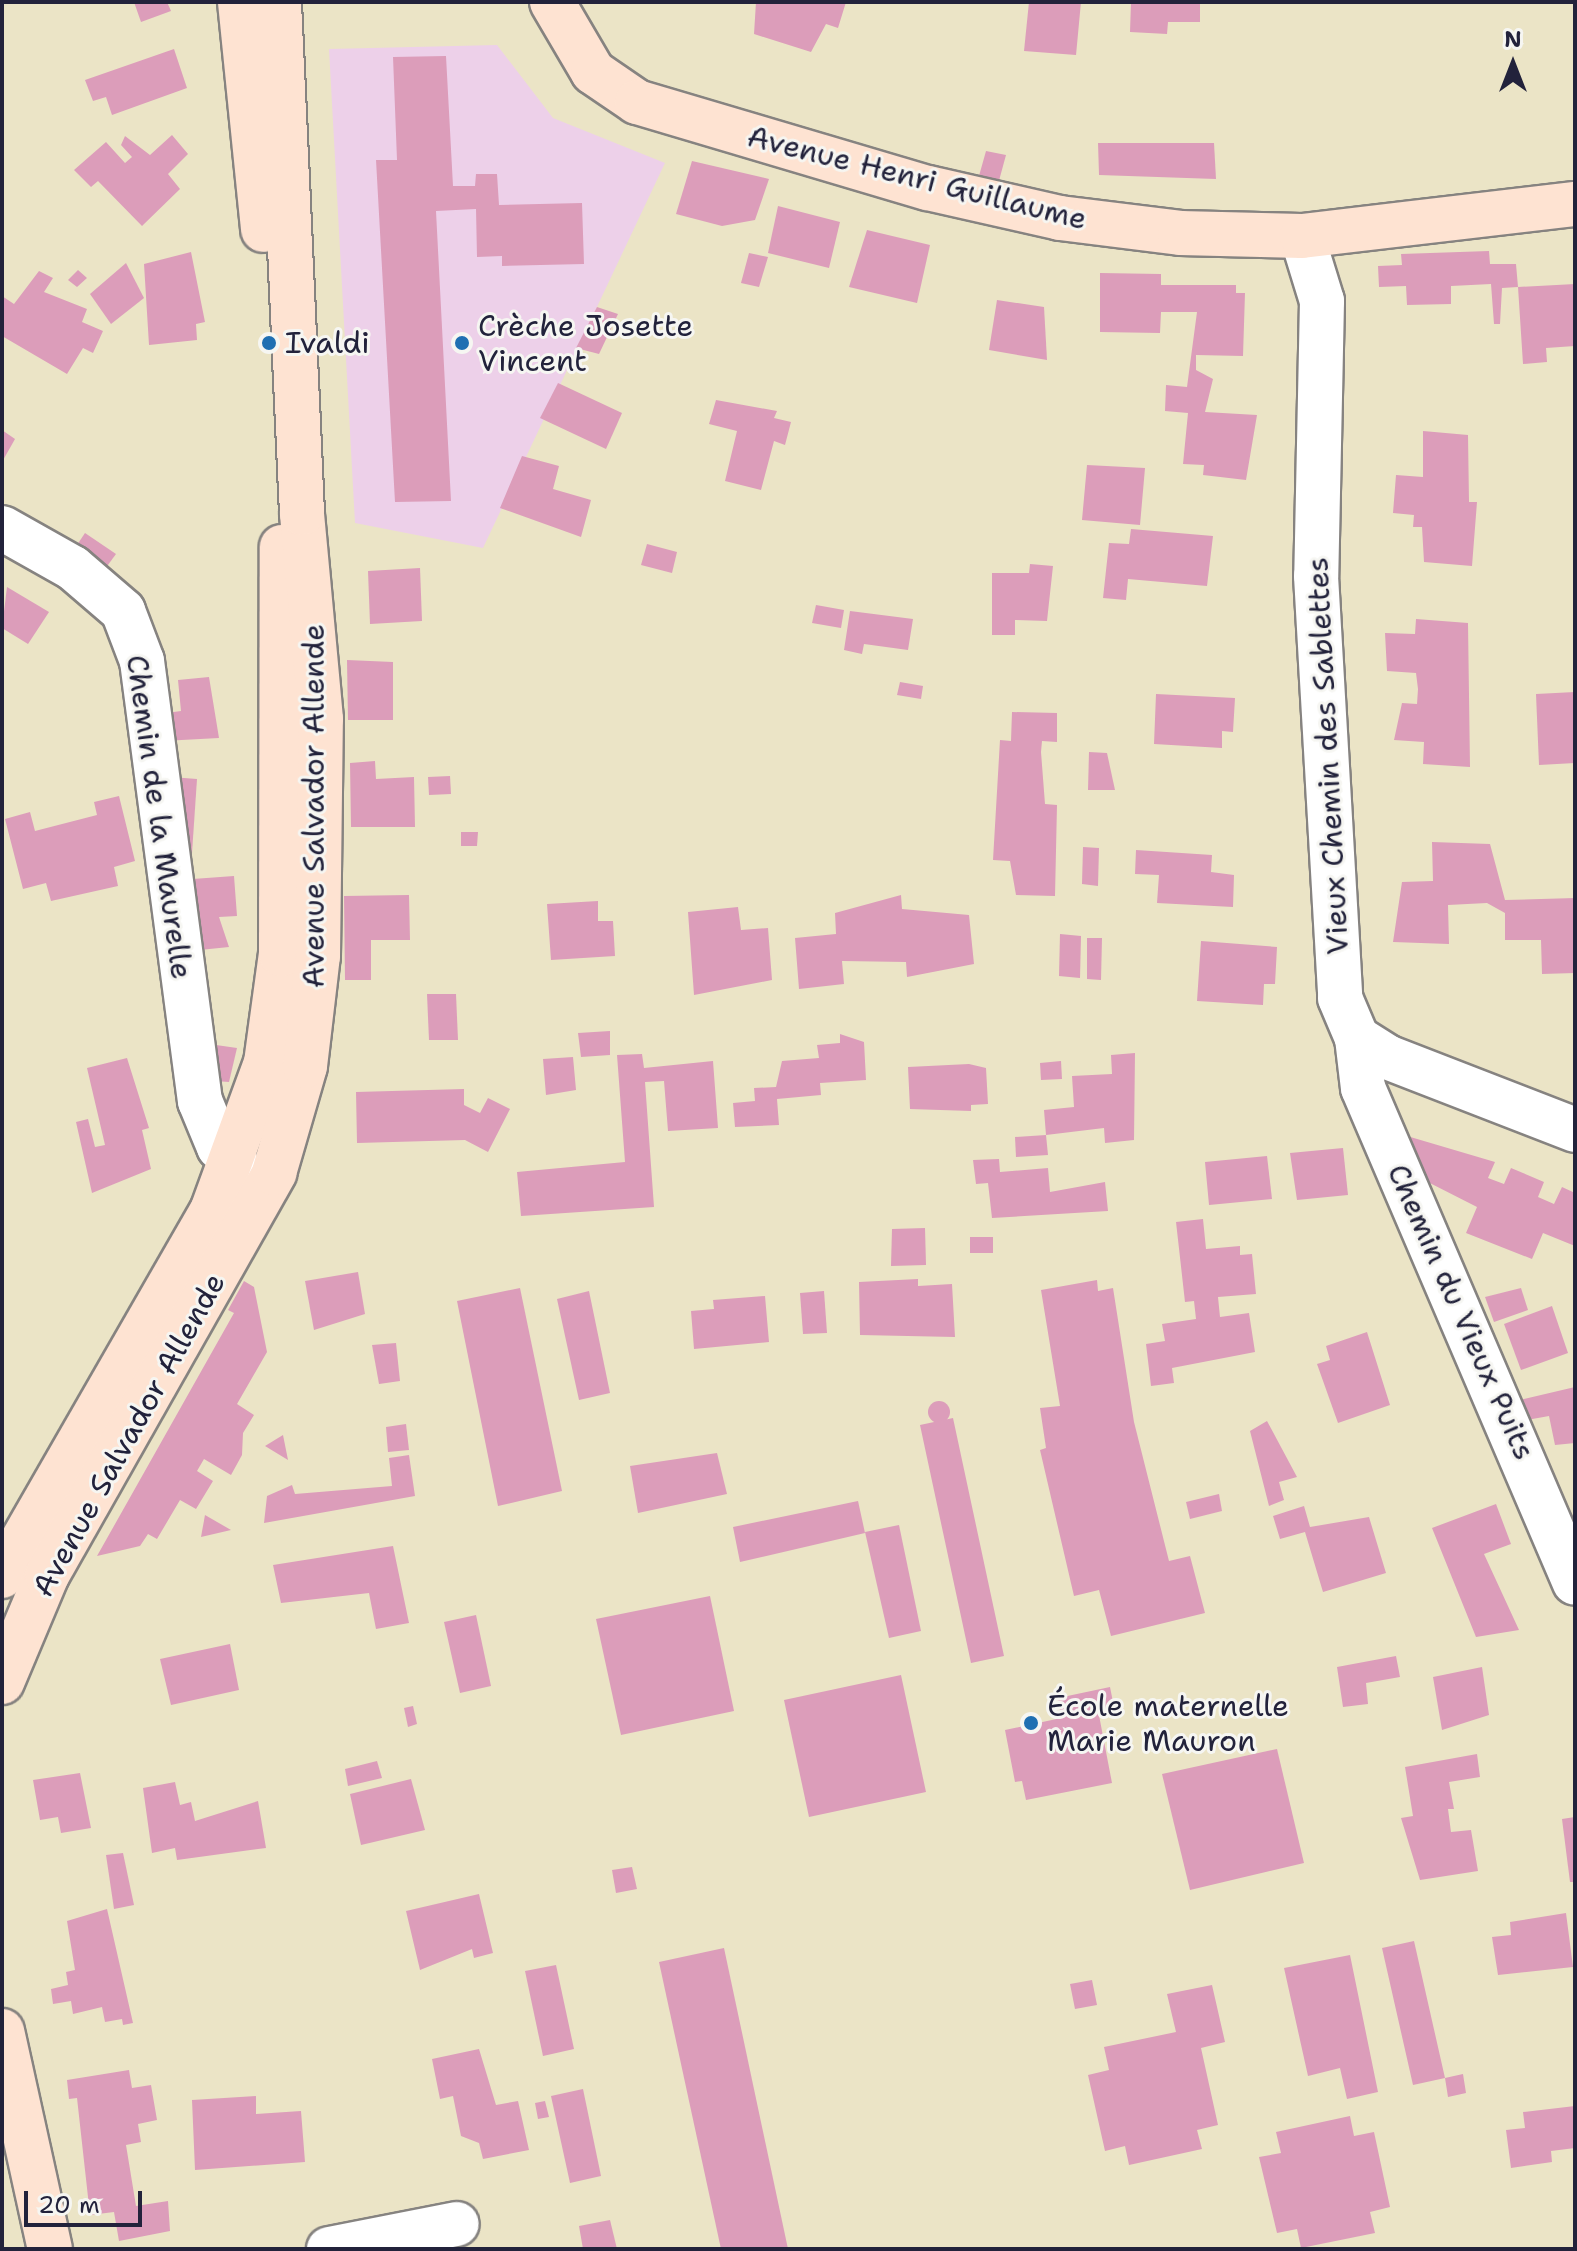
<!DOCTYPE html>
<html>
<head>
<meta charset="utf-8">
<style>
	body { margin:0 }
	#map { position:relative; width:1577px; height:2251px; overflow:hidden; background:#ebe4c6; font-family:"Shantell Sans",sans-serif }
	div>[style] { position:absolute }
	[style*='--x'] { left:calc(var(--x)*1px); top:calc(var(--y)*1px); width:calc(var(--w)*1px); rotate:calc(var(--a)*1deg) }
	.built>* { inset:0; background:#edd0e9 }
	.building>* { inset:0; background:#dc9dba }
	.round { border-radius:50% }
	.roads { filter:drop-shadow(2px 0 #868380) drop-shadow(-2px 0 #868380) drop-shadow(0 2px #868380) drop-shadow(0 -2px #868380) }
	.street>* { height:44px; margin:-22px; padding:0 22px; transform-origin:22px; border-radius:22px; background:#fff }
	.secondary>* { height:44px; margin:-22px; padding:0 22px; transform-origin:22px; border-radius:22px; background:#fee3d2 }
	.dots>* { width:22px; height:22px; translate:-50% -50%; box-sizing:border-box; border:4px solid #f6f6f2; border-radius:50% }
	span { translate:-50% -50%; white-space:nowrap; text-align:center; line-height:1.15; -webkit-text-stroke:6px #f6f6f2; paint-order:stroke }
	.street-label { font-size:30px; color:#22223b }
	.poi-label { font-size:30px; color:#22223b }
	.left { translate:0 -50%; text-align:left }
	.frame { position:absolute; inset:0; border:4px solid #22223b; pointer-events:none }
	.north { position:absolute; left:1473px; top:24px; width:80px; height:80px; -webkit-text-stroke:6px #f6f6f2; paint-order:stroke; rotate:0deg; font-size:22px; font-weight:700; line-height:32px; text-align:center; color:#22223b }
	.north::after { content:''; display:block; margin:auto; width:28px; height:36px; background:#22223b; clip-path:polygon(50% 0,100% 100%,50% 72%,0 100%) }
	.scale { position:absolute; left:24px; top:2191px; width:118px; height:36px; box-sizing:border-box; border:4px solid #22223b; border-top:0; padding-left:10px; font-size:24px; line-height:28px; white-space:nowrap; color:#22223b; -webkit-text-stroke:6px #f6f6f2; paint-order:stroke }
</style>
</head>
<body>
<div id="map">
	<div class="built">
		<i style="clip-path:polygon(497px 45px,553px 118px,665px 163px,483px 548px,355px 523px,329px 49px)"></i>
	</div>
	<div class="building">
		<i style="clip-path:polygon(134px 2px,167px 2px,171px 11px,141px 22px)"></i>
		<i style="clip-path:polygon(756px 2px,846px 2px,838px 28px,826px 24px,811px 52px,754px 34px)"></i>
		<i style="clip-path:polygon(1029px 2px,1081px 2px,1076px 55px,1024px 51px)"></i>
		<i style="clip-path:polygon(1131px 2px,1200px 2px,1200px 22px,1168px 22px,1167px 34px,1130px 32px)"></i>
		<i style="clip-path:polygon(174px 49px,187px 88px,112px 115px,106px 97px,93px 101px,85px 80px)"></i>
		<i style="clip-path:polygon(446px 56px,453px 186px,475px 186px,476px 174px,497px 174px,499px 205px,582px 203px,584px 264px,502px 266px,502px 256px,477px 257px,476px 209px,436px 211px,451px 501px,395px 502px,376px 160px,397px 160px,393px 57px)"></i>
		<i style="clip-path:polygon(172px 135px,188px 154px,168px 174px,180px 189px,142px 226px,98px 181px,91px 187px,74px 170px,106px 142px,125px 163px,132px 157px,121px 145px,125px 136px,150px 155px)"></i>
		<i style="clip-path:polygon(1098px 143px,1214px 143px,1216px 179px,1099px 175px)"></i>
		<i style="clip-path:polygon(986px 151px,1006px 155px,997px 188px,977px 183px)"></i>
		<i style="clip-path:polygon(692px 161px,769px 179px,755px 220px,722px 226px,676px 214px)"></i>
		<i style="clip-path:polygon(778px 206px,840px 222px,829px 268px,768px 253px)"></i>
		<i style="clip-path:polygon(867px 230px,930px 245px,917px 303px,849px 287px)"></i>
		<i style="clip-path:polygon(1489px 251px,1490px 264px,1516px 264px,1518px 287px,1502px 288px,1500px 324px,1494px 324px,1491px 284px,1451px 286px,1451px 304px,1407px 305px,1406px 286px,1379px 287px,1378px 266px,1402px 265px,1401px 254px)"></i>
		<i style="clip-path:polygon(191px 252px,205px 322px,196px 324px,197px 340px,149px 345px,144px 264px)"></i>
		<i style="clip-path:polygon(749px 253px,768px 257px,759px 287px,741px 283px)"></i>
		<i style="clip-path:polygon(126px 263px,144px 298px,111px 324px,90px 294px)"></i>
		<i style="clip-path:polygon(78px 270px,87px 278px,77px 287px,68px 280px)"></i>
		<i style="clip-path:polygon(39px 271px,53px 278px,44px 292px,87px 309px,82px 322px,103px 331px,93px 353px,83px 348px,67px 374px,2px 336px,2px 296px,14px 304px)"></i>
		<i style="clip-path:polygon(1100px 273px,1161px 274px,1161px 285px,1236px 285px,1236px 293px,1245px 293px,1243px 356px,1196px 355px,1196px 370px,1213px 379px,1205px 412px,1257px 415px,1246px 480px,1203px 475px,1204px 465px,1183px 464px,1188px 413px,1165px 411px,1166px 385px,1187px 387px,1197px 312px,1161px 312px,1160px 333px,1100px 332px)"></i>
		<i style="clip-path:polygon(1575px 284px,1575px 346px,1546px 348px,1547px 362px,1523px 364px,1518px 287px)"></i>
		<i style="clip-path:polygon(997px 300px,1044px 307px,1047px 360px,989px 350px)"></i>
		<i style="clip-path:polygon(597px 307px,618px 314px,599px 354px,576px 348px)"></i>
		<i style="clip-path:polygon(558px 383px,622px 413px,606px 449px,540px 418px)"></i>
		<i style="clip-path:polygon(716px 400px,777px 411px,774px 418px,791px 422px,785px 445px,774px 441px,761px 490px,725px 481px,737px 431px,709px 424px)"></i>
		<i style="clip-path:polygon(2px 430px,15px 439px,2px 462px)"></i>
		<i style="clip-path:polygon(1423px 431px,1468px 435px,1469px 502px,1477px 502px,1472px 566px,1424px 562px,1422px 527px,1413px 527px,1414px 515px,1393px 513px,1396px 475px,1423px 477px)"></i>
		<i style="clip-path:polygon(522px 456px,559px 466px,553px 489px,591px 500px,581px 537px,500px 508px)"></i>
		<i style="clip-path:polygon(1087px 465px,1145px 468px,1140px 525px,1082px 520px)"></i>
		<i style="clip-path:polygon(1131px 529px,1213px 536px,1207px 586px,1128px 579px,1126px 600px,1103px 598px,1109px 543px,1129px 544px)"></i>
		<i style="clip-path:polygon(85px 533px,116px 554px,105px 569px,75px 548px)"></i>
		<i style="clip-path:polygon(647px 544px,677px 552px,672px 573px,641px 565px)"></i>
		<i style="clip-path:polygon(1030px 564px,1053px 566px,1047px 621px,1015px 620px,1015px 635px,992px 635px,992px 573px,1029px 573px)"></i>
		<i style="clip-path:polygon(420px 568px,422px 621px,370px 624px,368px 571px)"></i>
		<i style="clip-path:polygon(7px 587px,49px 612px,28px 644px,2px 628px)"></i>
		<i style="clip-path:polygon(816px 605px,844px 610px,841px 628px,812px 623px)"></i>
		<i style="clip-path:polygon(850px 611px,913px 619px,908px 650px,864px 644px,862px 654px,844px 650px)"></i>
		<i style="clip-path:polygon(1416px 619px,1468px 623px,1470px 767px,1423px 764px,1424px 742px,1394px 740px,1402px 703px,1417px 704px,1418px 689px,1416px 673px,1387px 671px,1385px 633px,1415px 634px)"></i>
		<i style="clip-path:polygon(347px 660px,393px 662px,393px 720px,348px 720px)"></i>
		<i style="clip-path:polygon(209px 677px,219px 738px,163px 741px,159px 714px,181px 711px,178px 680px)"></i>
		<i style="clip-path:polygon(900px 682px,923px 686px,921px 699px,897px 695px)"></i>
		<i style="clip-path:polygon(1575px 692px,1575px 763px,1539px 765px,1536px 694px)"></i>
		<i style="clip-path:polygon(1156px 694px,1235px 698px,1233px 732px,1222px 731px,1222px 748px,1154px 744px)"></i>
		<i style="clip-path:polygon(1012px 712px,1057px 713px,1057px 742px,1042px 741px,1041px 752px,1045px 804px,1057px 805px,1055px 896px,1016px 895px,1010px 861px,993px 860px,1000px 740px,1011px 741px)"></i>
		<i style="clip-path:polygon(1089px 752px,1107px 753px,1115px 790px,1088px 790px)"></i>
		<i style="clip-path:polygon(375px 761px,376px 779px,414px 777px,415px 827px,351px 827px,350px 763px)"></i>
		<i style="clip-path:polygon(450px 776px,451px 794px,429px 795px,428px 777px)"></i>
		<i style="clip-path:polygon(171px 777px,197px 779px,192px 853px,184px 853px)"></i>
		<i style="clip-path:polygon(119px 796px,135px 861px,114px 867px,118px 886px,51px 901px,46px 883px,23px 889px,5px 819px,30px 812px,35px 831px,97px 815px,94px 802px)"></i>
		<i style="clip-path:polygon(461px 832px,478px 832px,477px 846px,461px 846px)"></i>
		<i style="clip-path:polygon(1432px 842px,1490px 844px,1505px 900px,1575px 898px,1575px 973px,1542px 974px,1541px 940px,1505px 940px,1505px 913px,1487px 903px,1448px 905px,1449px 944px,1393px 942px,1402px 882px,1433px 881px)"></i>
		<i style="clip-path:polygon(1083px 847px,1099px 848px,1098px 886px,1082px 884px)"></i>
		<i style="clip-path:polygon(1136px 850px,1212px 855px,1211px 872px,1234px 875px,1233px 907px,1157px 903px,1159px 875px,1135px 874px)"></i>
		<i style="clip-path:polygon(234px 876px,237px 916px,219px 917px,229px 947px,190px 951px,179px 880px)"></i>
		<i style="clip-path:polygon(409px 895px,410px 940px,371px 940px,371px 980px,345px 980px,344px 896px)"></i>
		<i style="clip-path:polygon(901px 895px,902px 909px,969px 915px,974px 964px,907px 977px,906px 962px,842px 961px,844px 984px,799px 989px,795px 938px,836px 934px,835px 913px)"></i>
		<i style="clip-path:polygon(598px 901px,598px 921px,613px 921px,615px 956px,551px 960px,547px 904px)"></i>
		<i style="clip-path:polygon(738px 907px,741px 930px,768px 928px,772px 980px,694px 995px,688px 912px)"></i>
		<i style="clip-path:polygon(1060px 934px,1081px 936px,1080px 978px,1059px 976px)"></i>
		<i style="clip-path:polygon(1087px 938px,1102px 938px,1101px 980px,1087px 979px)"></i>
		<i style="clip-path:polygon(1201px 941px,1277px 947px,1275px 984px,1264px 984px,1263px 1005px,1197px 1001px)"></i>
		<i style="clip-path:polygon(427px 994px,456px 994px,458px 1040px,429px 1040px)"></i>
		<i style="clip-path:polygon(610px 1031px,610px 1055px,581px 1057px,578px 1033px)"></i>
		<i style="clip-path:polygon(840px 1034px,864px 1042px,866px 1080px,820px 1083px,821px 1095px,777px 1099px,779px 1125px,735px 1127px,733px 1103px,755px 1101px,754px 1088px,776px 1087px,782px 1061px,819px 1058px,817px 1045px,840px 1043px)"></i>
		<i style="clip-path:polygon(202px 1043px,237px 1048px,229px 1082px,215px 1081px)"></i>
		<i style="clip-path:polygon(1135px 1053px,1134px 1140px,1105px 1143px,1104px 1128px,1046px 1135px,1044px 1110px,1074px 1107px,1072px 1076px,1112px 1074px,1111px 1055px)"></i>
		<i style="clip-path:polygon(642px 1054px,644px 1068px,713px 1061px,718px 1128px,668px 1131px,664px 1081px,645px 1082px,654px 1207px,521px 1216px,517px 1172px,625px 1162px,617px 1055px)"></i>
		<i style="clip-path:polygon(573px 1057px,576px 1090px,546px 1095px,543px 1059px)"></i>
		<i style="clip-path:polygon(127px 1058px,149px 1128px,142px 1130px,151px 1169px,92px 1193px,76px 1122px,88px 1119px,95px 1147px,105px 1145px,87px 1068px)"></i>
		<i style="clip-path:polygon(1061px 1061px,1062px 1079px,1041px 1080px,1040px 1063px)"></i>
		<i style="clip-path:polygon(969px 1064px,986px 1068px,988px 1104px,971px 1105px,971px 1111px,910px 1109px,908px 1067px)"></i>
		<i style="clip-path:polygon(464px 1089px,464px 1105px,480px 1113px,488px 1098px,510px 1109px,488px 1152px,465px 1140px,357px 1143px,356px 1092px)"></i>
		<i style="clip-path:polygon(1046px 1135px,1048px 1155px,1016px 1157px,1015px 1137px)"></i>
		<i style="clip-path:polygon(1407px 1136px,1495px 1162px,1488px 1178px,1504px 1184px,1511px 1168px,1544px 1182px,1538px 1197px,1554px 1204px,1562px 1187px,1575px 1193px,1575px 1246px,1543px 1233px,1532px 1259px,1466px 1233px,1477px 1207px,1416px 1176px)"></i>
		<i style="clip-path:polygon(1343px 1148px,1348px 1195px,1297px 1200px,1290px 1153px)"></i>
		<i style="clip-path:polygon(1267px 1156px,1272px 1199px,1209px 1205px,1205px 1162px)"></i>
		<i style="clip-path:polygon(999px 1159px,1000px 1172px,1048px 1168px,1050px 1192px,1105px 1182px,1108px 1211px,992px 1218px,988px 1183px,976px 1184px,973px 1160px)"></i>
		<i style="clip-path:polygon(1203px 1219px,1206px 1249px,1240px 1246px,1240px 1255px,1252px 1254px,1256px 1294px,1218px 1297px,1220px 1317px,1249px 1313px,1255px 1352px,1172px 1368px,1174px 1383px,1151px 1386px,1146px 1344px,1165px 1341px,1162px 1324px,1196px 1319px,1194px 1301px,1185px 1302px,1176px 1222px)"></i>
		<i style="clip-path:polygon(925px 1228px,926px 1265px,891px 1266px,892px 1229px)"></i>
		<i style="clip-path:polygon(970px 1237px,993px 1237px,993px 1253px,970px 1253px)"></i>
		<i style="clip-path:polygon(358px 1272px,365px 1314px,314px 1330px,305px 1281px)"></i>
		<i style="clip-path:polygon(918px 1279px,918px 1286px,952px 1284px,955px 1337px,860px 1335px,859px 1282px)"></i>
		<i style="clip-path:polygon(1097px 1280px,1098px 1291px,1113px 1288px,1134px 1422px,1169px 1561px,1190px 1556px,1205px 1613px,1111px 1636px,1099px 1590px,1074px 1596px,1040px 1450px,1046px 1448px,1040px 1408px,1060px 1406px,1041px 1290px)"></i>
		<i style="clip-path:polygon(244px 1281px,254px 1287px,267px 1352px,237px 1404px,254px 1415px,243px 1433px,242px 1455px,231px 1475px,204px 1459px,197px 1471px,213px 1481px,196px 1509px,180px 1500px,157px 1539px,148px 1534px,140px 1546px,97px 1556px,234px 1313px,228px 1310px)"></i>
		<i style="clip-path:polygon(520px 1288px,562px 1491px,498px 1506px,457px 1301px)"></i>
		<i style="clip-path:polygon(1521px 1288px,1528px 1310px,1494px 1322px,1485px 1297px)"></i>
		<i style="clip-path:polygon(589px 1291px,610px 1393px,579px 1400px,557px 1299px)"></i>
		<i style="clip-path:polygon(824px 1291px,827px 1333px,803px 1334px,800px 1293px)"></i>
		<i style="clip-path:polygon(765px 1296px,769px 1342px,694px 1349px,691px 1311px,714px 1309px,713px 1300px)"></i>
		<i style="clip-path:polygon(1552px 1306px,1568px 1353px,1521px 1370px,1504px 1324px)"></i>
		<i style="clip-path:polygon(1367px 1332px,1390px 1405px,1338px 1423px,1317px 1364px,1330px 1360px,1326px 1346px)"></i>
		<i style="clip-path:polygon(396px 1343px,400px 1381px,379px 1384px,372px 1345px)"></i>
		<i style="clip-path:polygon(1575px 1387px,1575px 1443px,1555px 1445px,1549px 1416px,1515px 1422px,1507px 1403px)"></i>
		<i class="round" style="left:928px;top:1401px;width:22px;height:22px"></i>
		<i style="clip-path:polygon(953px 1418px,1004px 1656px,971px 1663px,920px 1425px)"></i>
		<i style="clip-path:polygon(1267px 1421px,1297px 1477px,1279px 1482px,1284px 1500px,1269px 1506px,1250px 1431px)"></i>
		<i style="clip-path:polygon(406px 1424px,409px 1450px,388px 1452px,386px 1427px)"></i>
		<i style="clip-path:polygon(283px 1435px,288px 1460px,265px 1446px)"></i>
		<i style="clip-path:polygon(717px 1453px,727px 1494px,638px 1513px,630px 1466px)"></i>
		<i style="clip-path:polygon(409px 1455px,415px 1496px,264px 1523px,267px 1496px,292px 1485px,295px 1494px,392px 1486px,389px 1458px)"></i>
		<i style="clip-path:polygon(1219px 1494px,1222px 1511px,1190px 1519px,1186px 1502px)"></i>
		<i style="clip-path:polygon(858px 1501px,865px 1533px,740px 1562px,733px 1527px)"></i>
		<i style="clip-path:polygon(1496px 1504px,1511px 1544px,1484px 1554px,1519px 1630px,1476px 1637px,1432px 1528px)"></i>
		<i style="clip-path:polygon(1304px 1506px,1310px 1527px,1369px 1517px,1386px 1573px,1323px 1592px,1305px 1532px,1280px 1539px,1273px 1516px)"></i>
		<i style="clip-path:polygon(205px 1515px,231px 1530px,201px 1537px)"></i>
		<i style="clip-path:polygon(899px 1525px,921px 1631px,889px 1638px,865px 1532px)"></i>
		<i style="clip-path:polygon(393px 1546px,409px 1623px,376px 1629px,369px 1593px,281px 1603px,273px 1565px)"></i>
		<i style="clip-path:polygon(710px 1596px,734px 1711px,621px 1735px,596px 1619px)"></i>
		<i style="clip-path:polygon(476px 1615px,491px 1686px,460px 1693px,444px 1622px)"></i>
		<i style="clip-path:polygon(230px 1644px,239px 1690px,171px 1705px,160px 1659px)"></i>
		<i style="clip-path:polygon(1396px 1656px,1400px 1677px,1366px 1683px,1368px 1704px,1343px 1707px,1337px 1667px)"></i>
		<i style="clip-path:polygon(1482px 1667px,1489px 1715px,1442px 1730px,1433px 1677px)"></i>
		<i style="clip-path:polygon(901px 1675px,926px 1792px,809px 1817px,784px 1700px)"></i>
		<i style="clip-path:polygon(1110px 1687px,1114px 1707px,1098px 1710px,1112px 1783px,1026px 1800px,1022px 1781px,1015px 1782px,1005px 1730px,1061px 1718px,1058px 1698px)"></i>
		<i style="clip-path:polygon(413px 1706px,417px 1724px,408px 1727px,404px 1708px)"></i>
		<i style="clip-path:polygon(1277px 1749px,1304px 1863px,1190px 1890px,1162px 1774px)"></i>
		<i style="clip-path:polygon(1477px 1754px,1480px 1777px,1449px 1782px,1454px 1809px,1448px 1809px,1451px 1832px,1471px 1830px,1478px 1871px,1420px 1880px,1401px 1818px,1413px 1816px,1405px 1767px)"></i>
		<i style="clip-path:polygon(377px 1761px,382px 1778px,348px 1786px,345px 1769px)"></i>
		<i style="clip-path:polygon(80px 1773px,91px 1828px,61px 1833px,58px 1817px,40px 1820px,33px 1780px)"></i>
		<i style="clip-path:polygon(411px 1779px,425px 1830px,361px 1845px,350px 1794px)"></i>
		<i style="clip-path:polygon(175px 1782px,180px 1805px,191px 1802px,195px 1821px,258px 1801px,266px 1848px,177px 1860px,175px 1848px,152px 1853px,143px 1788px)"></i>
		<i style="clip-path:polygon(1575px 1817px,1575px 1882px,1570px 1882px,1562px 1819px)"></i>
		<i style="clip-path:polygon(123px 1853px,134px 1905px,114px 1909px,106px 1855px)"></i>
		<i style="clip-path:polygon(632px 1867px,637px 1889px,616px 1893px,612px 1870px)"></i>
		<i style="clip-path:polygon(479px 1894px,493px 1953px,474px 1958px,472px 1949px,420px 1970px,406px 1911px)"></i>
		<i style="clip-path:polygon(107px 1909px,133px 2023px,123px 2025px,122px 2019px,105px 2022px,102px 2007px,73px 2014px,71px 2001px,53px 2004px,51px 1989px,68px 1985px,66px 1972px,75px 1970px,67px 1921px)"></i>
		<i style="clip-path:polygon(1566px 1913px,1573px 1967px,1498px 1975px,1492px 1937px,1511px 1935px,1510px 1922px)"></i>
		<i style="clip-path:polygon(1414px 1941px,1445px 2078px,1463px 2074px,1466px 2093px,1448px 2097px,1445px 2078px,1413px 2085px,1382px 1948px)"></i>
		<i style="clip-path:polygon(724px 1948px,788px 2249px,721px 2249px,659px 1962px)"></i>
		<i style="clip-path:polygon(1350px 1955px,1378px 2092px,1347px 2099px,1340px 2068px,1308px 2076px,1284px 1968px)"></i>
		<i style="clip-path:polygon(556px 1965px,574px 2049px,543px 2056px,525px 1971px)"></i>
		<i style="clip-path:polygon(1092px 1980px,1097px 2005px,1075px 2009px,1070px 1984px)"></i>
		<i style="clip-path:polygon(1212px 1985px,1225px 2042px,1201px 2048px,1218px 2125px,1197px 2130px,1202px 2149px,1129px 2165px,1125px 2146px,1105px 2151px,1088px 2075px,1109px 2070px,1104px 2047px,1176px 2032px,1167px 1994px)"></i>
		<i style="clip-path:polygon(479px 2049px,496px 2105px,518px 2101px,529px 2150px,483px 2159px,479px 2143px,461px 2136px,453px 2096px,440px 2099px,432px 2059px)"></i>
		<i style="clip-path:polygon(129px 2070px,132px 2088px,151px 2085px,157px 2120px,138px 2124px,141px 2142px,126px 2145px,136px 2206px,168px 2201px,170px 2231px,119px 2241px,114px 2212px,90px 2215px,77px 2098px,69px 2099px,67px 2080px)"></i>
		<i style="clip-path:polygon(583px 2089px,601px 2176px,570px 2183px,551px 2096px)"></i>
		<i style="clip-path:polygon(256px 2096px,256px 2114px,301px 2111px,305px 2162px,195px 2170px,192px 2100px)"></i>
		<i style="clip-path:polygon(545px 2101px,549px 2117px,538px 2119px,535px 2103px)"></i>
		<i style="clip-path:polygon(1575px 2106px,1575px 2148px,1551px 2151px,1552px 2162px,1511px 2168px,1506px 2130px,1525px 2128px,1523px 2112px)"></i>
		<i style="clip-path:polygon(1350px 2116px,1354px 2136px,1374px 2132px,1390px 2207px,1370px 2212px,1375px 2233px,1301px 2248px,1297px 2229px,1277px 2233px,1259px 2157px,1281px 2153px,1276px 2132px)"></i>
		<i style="clip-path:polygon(610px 2220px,617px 2249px,583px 2249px,579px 2226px)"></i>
	</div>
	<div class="roads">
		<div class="street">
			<i style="--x:1302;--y:236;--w:68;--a:72.9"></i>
			<i style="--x:1322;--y:301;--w:275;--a:91.2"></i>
			<i style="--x:1316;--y:576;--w:423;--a:86.7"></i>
			<i style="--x:1340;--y:998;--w:43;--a:67"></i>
			<i style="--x:1357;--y:1038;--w:36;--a:32"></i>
			<i style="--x:1387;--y:1057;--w:202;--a:21.2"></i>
			<i style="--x:2;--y:528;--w:81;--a:29.4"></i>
			<i style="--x:73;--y:568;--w:66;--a:40.7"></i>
			<i style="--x:123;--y:611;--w:53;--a:69.2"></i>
			<i style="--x:142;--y:661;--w:444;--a:82.5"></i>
			<i style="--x:200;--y:1101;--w:50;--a:67.6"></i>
			<i style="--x:219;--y:1147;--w:21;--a:39"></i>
			<i style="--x:1357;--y:1038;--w:50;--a:83.2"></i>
			<i style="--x:1363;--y:1088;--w:538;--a:66.82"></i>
			<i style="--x:329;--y:2249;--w:130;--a:-11.1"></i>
		</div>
		<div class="secondary">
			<i style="--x:240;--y:2;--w:229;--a:84.2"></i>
			<i style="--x:552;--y:2;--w:81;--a:59.6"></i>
			<i style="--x:593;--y:72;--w:53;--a:34.3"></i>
			<i style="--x:637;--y:102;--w:303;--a:16.5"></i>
			<i style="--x:928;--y:188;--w:135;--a:12.8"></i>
			<i style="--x:1060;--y:218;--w:121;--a:7.1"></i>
			<i style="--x:1180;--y:233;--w:122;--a:1.4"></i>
			<i style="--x:1302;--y:236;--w:275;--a:-6.7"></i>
			<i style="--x:2;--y:1576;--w:421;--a:-60.1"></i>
			<i style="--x:212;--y:1211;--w:158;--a:-70"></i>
			<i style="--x:266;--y:1063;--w:110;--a:-82.2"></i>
			<i style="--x:281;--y:954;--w:407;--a:-89.9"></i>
			<i style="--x:2;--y:1682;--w:116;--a:-67.2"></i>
			<i style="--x:47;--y:1575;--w:462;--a:-60.5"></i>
			<i style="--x:274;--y:1173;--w:111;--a:-73.8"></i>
			<i style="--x:305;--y:1066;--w:111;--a:-83.3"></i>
			<i style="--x:318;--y:956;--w:237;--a:-89.3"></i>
			<i style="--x:321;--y:719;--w:207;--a:-95.3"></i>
			<i style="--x:302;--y:513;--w:512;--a:-92.58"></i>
			<i style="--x:2;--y:2031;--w:223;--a:77.6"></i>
		</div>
	</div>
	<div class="dots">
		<i style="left:269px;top:343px;background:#1f6fb2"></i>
		<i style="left:462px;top:343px;background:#1f6fb2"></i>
		<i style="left:1031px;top:1723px;background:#1f6fb2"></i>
	</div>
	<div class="street-label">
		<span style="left:917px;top:178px;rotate:14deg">Avenue Henri Guillaume</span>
		<span style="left:1328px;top:756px;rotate:-93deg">Vieux Chemin des Sablettes</span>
		<span style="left:314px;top:806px;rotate:-90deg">Avenue Salvador Allende</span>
		<span style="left:159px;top:817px;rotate:82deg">Chemin de la Maurelle</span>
		<span style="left:1461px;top:1312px;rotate:66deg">Chemin du Vieux Puits</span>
		<span style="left:129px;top:1435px;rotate:-61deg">Avenue Salvador Allende</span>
	</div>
	<div class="poi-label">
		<span class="left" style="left:478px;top:343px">Crèche Josette<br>Vincent</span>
		<span class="left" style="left:285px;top:343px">Ivaldi</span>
		<span class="left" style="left:1047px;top:1723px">École maternelle<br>Marie Mauron</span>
	</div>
	<div class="frame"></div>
	<div class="north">N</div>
	<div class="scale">20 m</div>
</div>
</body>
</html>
